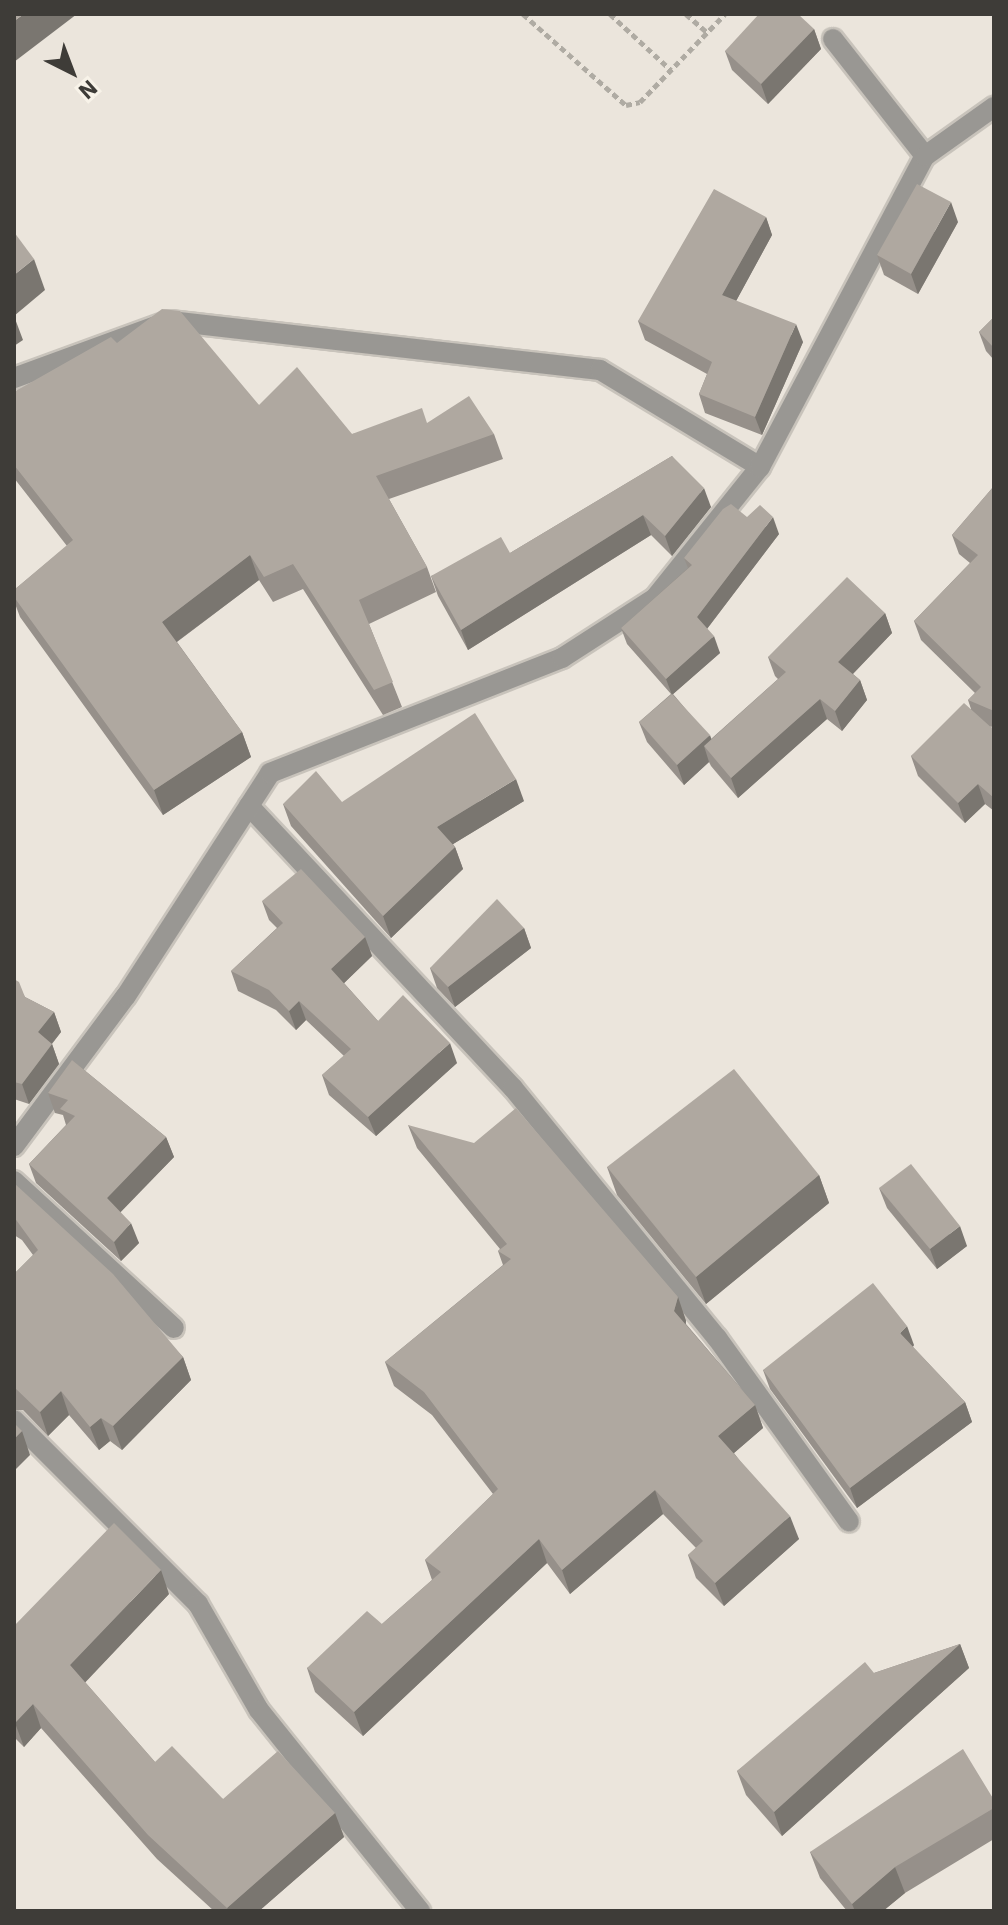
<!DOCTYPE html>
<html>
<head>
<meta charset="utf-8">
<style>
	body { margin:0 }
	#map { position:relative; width:1008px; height:1925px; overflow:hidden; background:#ebe5dc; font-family:"IBM Plex Sans",sans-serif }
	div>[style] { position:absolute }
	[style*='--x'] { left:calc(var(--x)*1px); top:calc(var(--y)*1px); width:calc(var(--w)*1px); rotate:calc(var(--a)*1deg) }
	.path>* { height:5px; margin-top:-2.5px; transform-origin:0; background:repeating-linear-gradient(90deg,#afaba3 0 6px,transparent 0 10px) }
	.roads { filter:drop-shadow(2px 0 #c8c3bb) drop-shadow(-2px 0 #c8c3bb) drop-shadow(0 2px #c8c3bb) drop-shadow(0 -2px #c8c3bb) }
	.minor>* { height:20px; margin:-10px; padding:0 10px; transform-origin:10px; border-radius:10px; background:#999793 }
	.wall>* { inset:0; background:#96908a }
	.shaded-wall>* { inset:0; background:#7a7670 }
	.building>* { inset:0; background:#afa8a0 }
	span { translate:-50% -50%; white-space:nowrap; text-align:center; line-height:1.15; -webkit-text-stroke:7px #f8f3e9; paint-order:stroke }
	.frame { position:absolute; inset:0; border:16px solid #3e3c38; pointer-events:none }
	.north { position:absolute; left:32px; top:32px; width:80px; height:80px; -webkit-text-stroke:6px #f8f3e9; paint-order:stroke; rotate:138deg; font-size:22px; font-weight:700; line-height:32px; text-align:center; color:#3e3c38 }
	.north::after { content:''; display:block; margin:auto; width:28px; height:36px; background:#3e3c38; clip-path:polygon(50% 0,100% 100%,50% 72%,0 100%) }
</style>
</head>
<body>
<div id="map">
	<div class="path">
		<i style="--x:523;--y:14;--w:137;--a:41.5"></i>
		<i style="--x:626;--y:105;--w:14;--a:-12"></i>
		<i style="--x:640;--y:102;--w:122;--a:-46"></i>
		<i style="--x:610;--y:14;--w:83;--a:42.6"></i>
		<i style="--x:686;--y:14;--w:28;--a:41"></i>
	</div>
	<div class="roads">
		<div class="minor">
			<i style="--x:833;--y:39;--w:149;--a:51.8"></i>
			<i style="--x:14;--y:378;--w:166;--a:-20.1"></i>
			<i style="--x:170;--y:321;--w:433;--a:6.5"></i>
			<i style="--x:600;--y:370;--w:187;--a:31.2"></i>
			<i style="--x:249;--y:806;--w:386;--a:46.9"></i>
			<i style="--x:513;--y:1088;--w:323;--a:50.8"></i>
			<i style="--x:717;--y:1338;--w:226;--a:54.3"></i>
			<i style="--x:14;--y:1146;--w:187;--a:-53.3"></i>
			<i style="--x:126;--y:996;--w:265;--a:-57.1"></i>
			<i style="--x:270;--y:773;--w:314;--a:-21.5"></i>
			<i style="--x:562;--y:658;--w:111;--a:-32.8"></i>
			<i style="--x:655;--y:598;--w:168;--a:-51.3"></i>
			<i style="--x:760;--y:467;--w:352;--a:-62.1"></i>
			<i style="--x:925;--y:156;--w:85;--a:-35.4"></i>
			<i style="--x:14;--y:1181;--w:217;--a:42.6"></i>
			<i style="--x:14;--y:1420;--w:260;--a:45"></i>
			<i style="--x:198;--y:1604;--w:122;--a:60.1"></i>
			<i style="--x:259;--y:1710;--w:258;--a:51.3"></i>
		</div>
	</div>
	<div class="wall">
		<i style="clip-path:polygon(814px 29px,821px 49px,768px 104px,732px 70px,725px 51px)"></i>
		<i style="clip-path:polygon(766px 217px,772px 235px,736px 301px,803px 342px,762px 435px,705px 413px,699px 394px,707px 374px,645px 340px,638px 321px)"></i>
		<i style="clip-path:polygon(958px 222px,918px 294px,884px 275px,877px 255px)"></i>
		<i style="clip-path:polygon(994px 317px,994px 360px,986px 351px,979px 332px)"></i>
		<i style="clip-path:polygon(117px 343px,259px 405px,352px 434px,427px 423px,494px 434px,503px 459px,389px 499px,427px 567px,436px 592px,369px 624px,402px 707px,383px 715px,303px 589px,273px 602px,259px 580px,177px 642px,242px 732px,251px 757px,163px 815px,20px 617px,14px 601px,14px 590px,67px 546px,14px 478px,14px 392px)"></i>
		<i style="clip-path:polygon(672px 456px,711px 507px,672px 556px,651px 535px,468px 650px,438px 596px,431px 576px,510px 553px)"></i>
		<i style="clip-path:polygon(994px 486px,994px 728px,990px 726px,994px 730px,994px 811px,985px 804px,965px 823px,918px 776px,911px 756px,971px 709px,968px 700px,975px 693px,921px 640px,914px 621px,970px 563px,959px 554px,952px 535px)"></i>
		<i style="clip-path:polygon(747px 517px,779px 534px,707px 629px,720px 653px,673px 694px,711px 739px,778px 679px,775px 676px,768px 657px,885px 613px,892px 633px,853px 674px,860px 680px,867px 700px,842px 731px,827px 719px,738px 798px,711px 766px,709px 762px,684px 785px,647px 742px,639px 722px,671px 694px,627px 644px,621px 628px,688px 568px,684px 558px)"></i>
		<i style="clip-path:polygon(524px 801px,453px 844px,455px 847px,463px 869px,391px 938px,291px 826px,283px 804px)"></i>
		<i style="clip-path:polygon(262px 901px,365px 937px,372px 956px,344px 983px,378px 1021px,457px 1063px,376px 1136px,329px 1095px,322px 1075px,344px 1056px,306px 1020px,296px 1030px,276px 1010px,238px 991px,231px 971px,277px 928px,269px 920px)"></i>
		<i style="clip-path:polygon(524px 928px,531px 948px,455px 1007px,437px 988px,430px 968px)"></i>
		<i style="clip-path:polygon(14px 979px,25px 997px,54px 1012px,61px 1032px,52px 1044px,59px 1064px,29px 1104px,14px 1099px)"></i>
		<i style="clip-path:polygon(72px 1060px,166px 1137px,174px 1157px,120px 1212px,139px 1243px,121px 1261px,36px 1183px,29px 1164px,66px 1125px,63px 1115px,55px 1113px,48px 1093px)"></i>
		<i style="clip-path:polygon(408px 1125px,678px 1297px,686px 1321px,686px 1324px,755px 1405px,763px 1428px,734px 1453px,799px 1539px,724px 1606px,696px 1578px,688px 1555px,696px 1548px,663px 1514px,570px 1594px,547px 1563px,363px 1736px,315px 1692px,307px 1668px,382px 1624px,432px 1580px,425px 1560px,493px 1494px,432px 1415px,394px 1386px,385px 1362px,503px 1265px,498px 1251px,500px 1249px,417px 1148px)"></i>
		<i style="clip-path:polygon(607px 1167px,819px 1175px,829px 1203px,706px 1304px,617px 1195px)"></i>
		<i style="clip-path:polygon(14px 1183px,183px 1357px,191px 1380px,122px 1450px,110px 1441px,99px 1450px,69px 1415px,48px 1436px,23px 1410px,14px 1410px,14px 1274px,33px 1255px,22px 1240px,14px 1235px)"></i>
		<i style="clip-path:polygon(879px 1188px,967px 1246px,937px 1269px,887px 1208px)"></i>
		<i style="clip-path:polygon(914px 1345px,913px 1347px,965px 1402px,972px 1422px,857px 1508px,770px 1389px,763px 1370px)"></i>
		<i style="clip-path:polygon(169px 1594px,85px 1682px,155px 1762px,223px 1799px,335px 1813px,344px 1837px,259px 1911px,214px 1911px,157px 1859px,41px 1728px,24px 1747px,14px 1737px,14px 1626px)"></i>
		<i style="clip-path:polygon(960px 1644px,969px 1668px,782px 1836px,746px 1795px,737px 1771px,874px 1673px)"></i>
		<i style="clip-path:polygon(994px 1800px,994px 1839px,905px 1893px,883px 1911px,847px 1911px,820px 1878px,810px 1852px)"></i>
	</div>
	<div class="shaded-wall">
		<i style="clip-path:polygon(24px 14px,77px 14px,14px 62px,14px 21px)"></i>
		<i style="clip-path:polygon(814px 29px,821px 49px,768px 104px,761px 84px)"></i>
		<i style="clip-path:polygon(951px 202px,958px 222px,918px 294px,911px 274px)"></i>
		<i style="clip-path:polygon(766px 217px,772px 235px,729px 314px,722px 295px)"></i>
		<i style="clip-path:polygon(34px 259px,45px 290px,14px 316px,14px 275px)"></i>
		<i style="clip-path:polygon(14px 316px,23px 340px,14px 346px)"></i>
		<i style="clip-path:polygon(796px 324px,803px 342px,762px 435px,755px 417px)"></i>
		<i style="clip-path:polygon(704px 488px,711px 507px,672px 556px,665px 536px)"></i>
		<i style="clip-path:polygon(643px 515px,651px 535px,468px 650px,461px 630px)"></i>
		<i style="clip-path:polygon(773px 517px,779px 534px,703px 634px,697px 617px)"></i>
		<i style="clip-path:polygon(250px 555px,259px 580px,171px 646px,162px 622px)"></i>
		<i style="clip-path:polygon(885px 613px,892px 633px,845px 682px,838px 662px)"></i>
		<i style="clip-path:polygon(714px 636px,720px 653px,672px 695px,666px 679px)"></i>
		<i style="clip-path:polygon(860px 680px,867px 700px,842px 731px,835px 711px)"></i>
		<i style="clip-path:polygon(820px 699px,827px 719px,738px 798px,731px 778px)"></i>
		<i style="clip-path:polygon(242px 732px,251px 757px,163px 815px,154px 790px)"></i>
		<i style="clip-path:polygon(710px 735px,717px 755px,704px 746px,709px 762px,684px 785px,677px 765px)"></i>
		<i style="clip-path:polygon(516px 779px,524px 801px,445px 849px,437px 827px)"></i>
		<i style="clip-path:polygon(978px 784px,985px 804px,965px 823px,958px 803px)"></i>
		<i style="clip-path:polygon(455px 847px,463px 869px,391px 938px,383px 916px)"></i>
		<i style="clip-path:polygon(524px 928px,531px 948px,455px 1007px,448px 987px)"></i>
		<i style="clip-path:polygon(365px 937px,372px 956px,338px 989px,331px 969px)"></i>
		<i style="clip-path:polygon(299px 1001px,306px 1020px,296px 1030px,289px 1011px)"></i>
		<i style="clip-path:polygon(54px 1012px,61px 1032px,45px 1052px,38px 1032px)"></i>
		<i style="clip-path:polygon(450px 1043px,457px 1063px,376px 1136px,368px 1117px)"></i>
		<i style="clip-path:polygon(52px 1044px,59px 1064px,29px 1104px,22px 1084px)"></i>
		<i style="clip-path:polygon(166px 1137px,174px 1157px,115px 1218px,107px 1198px)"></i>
		<i style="clip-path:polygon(819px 1175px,829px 1203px,706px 1304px,696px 1277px)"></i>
		<i style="clip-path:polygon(131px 1223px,139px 1243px,121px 1261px,114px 1242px)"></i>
		<i style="clip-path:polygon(960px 1226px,967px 1246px,937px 1269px,930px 1249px)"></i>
		<i style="clip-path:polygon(678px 1297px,686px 1321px,683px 1335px,674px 1311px)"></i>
		<i style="clip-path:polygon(907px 1326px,914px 1345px,907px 1353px,900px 1333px)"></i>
		<i style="clip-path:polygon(183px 1357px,191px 1380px,122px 1450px,113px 1426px)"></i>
		<i style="clip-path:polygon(61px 1391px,69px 1415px,48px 1436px,40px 1412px)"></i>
		<i style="clip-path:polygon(965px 1402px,972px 1422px,857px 1508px,850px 1488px)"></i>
		<i style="clip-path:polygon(755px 1405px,763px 1428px,727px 1459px,718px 1436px)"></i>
		<i style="clip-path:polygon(101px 1418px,110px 1441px,99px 1450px,90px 1427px)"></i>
		<i style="clip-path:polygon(22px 1431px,30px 1455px,14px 1471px,14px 1439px)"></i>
		<i style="clip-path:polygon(655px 1490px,663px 1514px,570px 1594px,562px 1570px)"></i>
		<i style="clip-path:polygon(790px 1516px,799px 1539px,724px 1606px,715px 1583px)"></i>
		<i style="clip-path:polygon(539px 1539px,547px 1563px,363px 1736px,354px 1712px)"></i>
		<i style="clip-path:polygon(161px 1570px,169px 1594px,79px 1689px,70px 1665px)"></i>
		<i style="clip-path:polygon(960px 1644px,969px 1668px,782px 1836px,774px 1812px)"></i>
		<i style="clip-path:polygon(33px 1704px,41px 1728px,24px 1747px,15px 1723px)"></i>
		<i style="clip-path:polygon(335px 1813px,344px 1837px,259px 1911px,229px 1911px,227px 1908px)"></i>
		<i style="clip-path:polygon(895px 1867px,905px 1893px,883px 1911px,855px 1911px,852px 1904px)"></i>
	</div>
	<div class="building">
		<i style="clip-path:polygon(14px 14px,24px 14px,14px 21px)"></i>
		<i style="clip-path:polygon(759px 14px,798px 14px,814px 29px,761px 84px,725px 51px)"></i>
		<i style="clip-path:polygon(917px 184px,951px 202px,911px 274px,877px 255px)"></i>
		<i style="clip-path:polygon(714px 189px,766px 217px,722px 295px,796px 324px,755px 417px,699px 394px,712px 362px,638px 321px)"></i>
		<i style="clip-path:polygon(14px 232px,34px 259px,14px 275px)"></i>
		<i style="clip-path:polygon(162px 309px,180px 311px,259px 405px,297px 367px,352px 434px,422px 408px,427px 423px,469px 396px,494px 434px,376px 476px,427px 567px,359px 600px,393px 682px,374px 690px,293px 564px,264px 577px,250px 555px,162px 622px,242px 732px,154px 790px,14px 597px,14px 590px,73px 540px,14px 465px,14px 392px,111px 337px,117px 343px)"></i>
		<i style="clip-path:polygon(994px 317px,994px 348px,979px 332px)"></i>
		<i style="clip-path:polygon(672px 456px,704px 488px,665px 536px,643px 515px,461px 630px,431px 576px,501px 537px,510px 553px)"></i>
		<i style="clip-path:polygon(994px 486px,994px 711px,968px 700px,981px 687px,914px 621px,978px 555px,952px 535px)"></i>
		<i style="clip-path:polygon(731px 504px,747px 517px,760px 505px,773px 517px,697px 617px,714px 636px,666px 679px,621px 628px,692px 565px,684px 558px,723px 509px)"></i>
		<i style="clip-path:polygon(847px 577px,885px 613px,838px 662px,860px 680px,835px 711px,820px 699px,731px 778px,704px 746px,786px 672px,768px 657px)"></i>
		<i style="clip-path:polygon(672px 694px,710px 735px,677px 765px,639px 722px)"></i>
		<i style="clip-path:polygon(964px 703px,994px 730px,994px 798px,978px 784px,958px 803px,911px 756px)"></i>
		<i style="clip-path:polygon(475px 713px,516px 779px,437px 827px,455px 847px,383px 916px,283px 804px,316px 771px,342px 802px)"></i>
		<i style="clip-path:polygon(301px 869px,365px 937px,331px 969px,378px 1021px,403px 995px,450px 1043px,368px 1117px,322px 1075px,351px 1049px,299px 1001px,289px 1011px,269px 990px,231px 971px,283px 923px,262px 901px)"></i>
		<i style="clip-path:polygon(497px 899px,524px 928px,448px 987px,430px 968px)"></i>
		<i style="clip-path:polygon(14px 979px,19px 982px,25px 997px,54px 1012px,38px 1032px,52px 1044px,22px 1084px,14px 1082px)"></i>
		<i style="clip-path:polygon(72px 1060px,166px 1137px,107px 1198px,131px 1223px,114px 1242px,29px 1164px,75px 1116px,60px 1109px,68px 1100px,48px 1093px)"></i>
		<i style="clip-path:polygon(734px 1069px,819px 1175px,696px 1277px,607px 1167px)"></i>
		<i style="clip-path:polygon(516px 1108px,678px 1297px,674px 1311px,755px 1405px,718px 1436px,790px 1516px,715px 1583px,688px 1555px,703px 1541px,655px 1490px,562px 1570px,539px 1539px,354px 1712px,307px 1668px,367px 1611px,382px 1624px,441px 1572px,425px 1560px,498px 1489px,424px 1392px,385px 1362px,511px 1259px,498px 1251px,507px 1244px,408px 1125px,474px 1143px)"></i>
		<i style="clip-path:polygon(911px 1164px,960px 1226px,930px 1249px,879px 1188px)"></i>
		<i style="clip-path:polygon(14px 1183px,113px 1274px,183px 1357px,113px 1426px,101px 1418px,90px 1427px,61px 1391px,40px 1412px,14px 1387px,14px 1274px,38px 1250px,14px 1217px)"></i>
		<i style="clip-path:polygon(873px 1283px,907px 1326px,900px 1333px,965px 1402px,850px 1488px,763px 1370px)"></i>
		<i style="clip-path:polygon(14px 1423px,22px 1431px,14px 1439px)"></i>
		<i style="clip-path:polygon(114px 1523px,161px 1570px,70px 1665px,155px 1762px,172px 1746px,223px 1799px,278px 1751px,335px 1813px,227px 1908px,148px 1835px,33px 1704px,15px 1723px,14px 1722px,14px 1626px)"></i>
		<i style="clip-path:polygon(960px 1644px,774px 1812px,737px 1771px,865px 1662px,874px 1673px)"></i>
		<i style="clip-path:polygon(963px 1749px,994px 1800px,994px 1808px,895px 1867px,852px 1904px,810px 1852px)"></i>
	</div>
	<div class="frame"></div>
	<div class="north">N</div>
</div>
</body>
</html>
